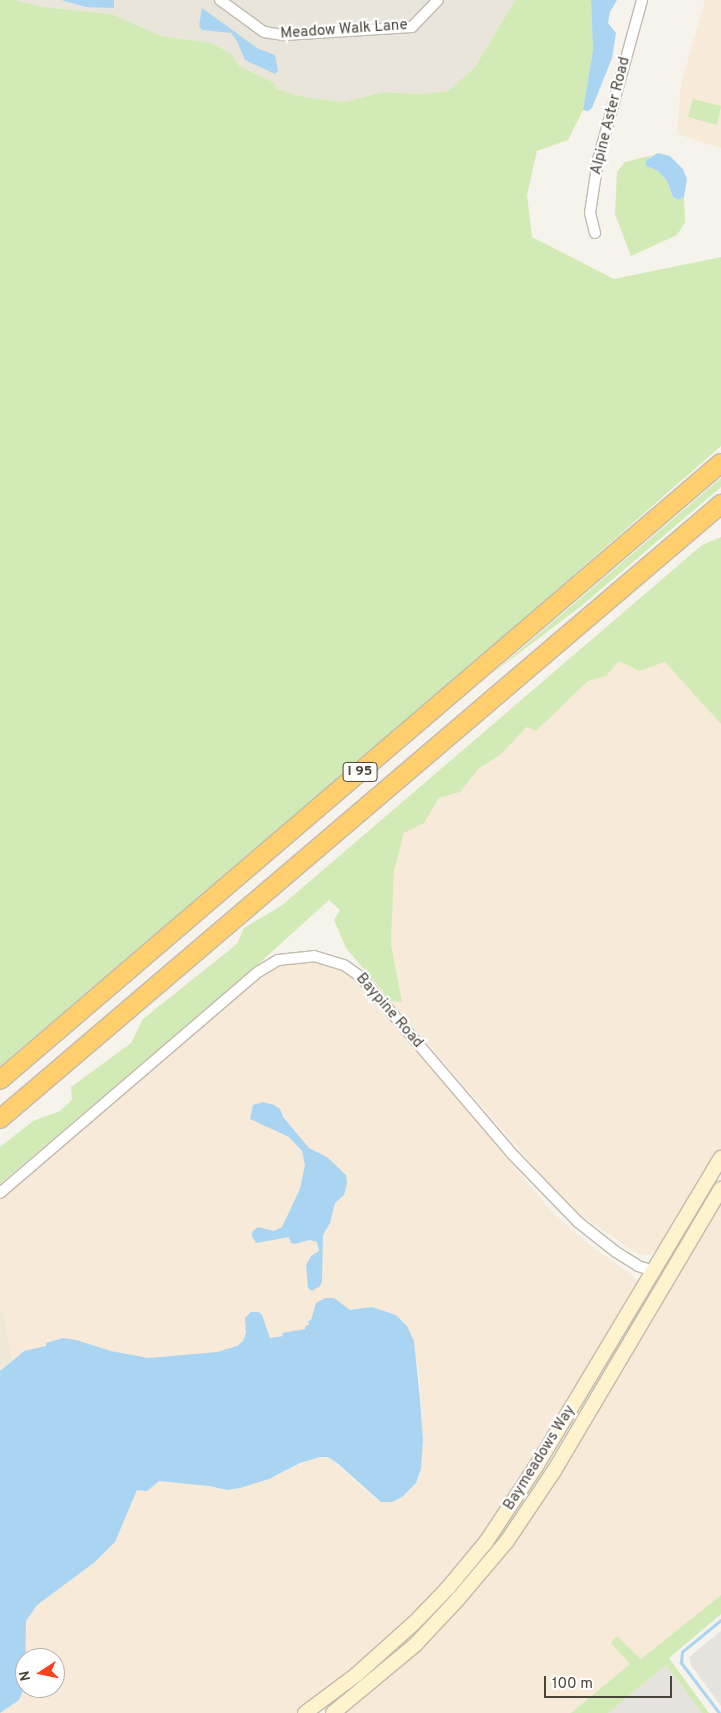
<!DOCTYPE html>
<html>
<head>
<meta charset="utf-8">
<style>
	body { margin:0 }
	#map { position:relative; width:721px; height:1713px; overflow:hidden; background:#f6f3ec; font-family:Overpass,sans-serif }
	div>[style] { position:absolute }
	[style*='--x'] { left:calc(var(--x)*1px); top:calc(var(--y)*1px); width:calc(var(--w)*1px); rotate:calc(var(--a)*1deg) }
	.residential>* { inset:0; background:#eae5da }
	.commercial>* { inset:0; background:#f7ead8 }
	.industrial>* { inset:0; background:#e6e2dd }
	.education>* { inset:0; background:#efe8d6 }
	.green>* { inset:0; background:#d2eab5 }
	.water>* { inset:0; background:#a9d4f2 }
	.stream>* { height:2.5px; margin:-1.25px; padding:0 1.25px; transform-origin:1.25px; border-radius:1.25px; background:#a9d4f2 }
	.roads { filter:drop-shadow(1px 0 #c2bbae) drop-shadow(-1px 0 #c2bbae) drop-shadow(0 1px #c2bbae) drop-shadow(0 -1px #c2bbae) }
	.street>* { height:10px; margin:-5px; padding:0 5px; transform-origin:5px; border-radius:5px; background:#fff }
	.secondary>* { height:14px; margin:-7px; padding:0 7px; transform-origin:7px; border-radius:7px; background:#fff3cd }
	.highway>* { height:18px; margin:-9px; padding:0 9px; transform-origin:9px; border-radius:9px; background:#ffcf6e }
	span { translate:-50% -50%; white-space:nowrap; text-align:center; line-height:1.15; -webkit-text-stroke:4.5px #fff; paint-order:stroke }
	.shield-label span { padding:1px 4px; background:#fff; border:1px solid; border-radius:4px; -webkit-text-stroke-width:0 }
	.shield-label { font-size:14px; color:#4b4439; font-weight:700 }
	.street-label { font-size:15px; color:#4b4439 }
	.north { position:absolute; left:15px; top:1648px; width:50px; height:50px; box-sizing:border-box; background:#fff; border:1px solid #b7b4b0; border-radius:50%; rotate:259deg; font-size:14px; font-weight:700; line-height:20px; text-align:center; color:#4b4439 }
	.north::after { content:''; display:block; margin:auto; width:18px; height:22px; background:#fc3f1d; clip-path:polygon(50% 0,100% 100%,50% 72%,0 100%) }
	.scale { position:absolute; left:544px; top:1676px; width:128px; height:22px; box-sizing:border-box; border:2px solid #4b4439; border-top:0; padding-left:6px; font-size:15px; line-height:18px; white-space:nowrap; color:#4b4439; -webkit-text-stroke:4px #fff; paint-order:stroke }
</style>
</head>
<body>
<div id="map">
	<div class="residential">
		<i style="clip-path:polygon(16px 0,515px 0,475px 67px,448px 91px,423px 94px,383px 92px,344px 102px,304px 97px,277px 89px,275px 83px,239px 66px,231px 54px,212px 43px,161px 36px,112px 14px,43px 7px)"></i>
	</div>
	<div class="commercial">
		<i style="clip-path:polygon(705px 0,721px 0,721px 148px,677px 134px,681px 84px)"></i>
		<i style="clip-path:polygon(619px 661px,639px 671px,665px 662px,721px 724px,721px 1149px,700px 1185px,679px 1211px,655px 1251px,649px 1255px,642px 1255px,633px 1251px,568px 1206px,391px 1001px,402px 1002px,391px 944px,394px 871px,404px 833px,424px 823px,439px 798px,460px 792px,478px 769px,500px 755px,528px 727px,536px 731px,588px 681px,606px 675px)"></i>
		<i style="clip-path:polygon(evenodd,308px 960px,335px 966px,357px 981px,554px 1214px,591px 1246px,632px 1275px,637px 1281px,637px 1290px,527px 1473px,484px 1536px,425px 1605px,357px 1668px,297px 1713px,0 1713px,19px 1700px,25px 1687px,26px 1621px,36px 1605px,95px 1562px,115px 1542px,137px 1490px,147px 1491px,158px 1481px,209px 1486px,227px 1490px,240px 1488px,269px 1479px,310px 1459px,328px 1457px,377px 1500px,387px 1502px,402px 1497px,416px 1483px,420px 1476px,423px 1440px,419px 1377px,414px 1341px,396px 1314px,372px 1307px,350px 1311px,334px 1298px,327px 1298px,316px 1303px,311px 1321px,305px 1329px,283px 1333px,283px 1336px,270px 1338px,267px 1326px,264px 1323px,260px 1313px,256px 1311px,245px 1318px,246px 1333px,243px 1341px,237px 1346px,217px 1352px,148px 1358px,110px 1351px,88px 1344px,47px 1346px,24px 1351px,13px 1360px,3px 1312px,0 1309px,0 1199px,261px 976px,286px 963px,308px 960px,25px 1658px,55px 1658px,55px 1688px,25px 1688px,25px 1658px)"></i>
		<i style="clip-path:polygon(721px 1199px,721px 1595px,641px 1659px,617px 1636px,611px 1643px,630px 1664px,571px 1713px,341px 1713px,481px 1581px)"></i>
	</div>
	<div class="industrial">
		<i style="clip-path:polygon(721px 1631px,721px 1706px,691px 1665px,689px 1657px)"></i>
		<i style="clip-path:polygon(666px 1665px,702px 1713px,608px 1713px)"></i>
	</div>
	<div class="education">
		<i style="clip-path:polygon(0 1309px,3px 1312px,13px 1360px,0 1371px)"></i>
	</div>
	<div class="green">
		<i style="clip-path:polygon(0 0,16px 0,43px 7px,112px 14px,161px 36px,212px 43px,231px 54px,239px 66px,275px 83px,277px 89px,304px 97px,344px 102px,383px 92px,423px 94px,448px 91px,475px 67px,515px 0,591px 0,593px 50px,583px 110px,568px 140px,537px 151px,527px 195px,532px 237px,614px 279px,721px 257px,721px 446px,481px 656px,0 1066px)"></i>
		<i style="clip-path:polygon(693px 99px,721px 106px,717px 125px,688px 117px)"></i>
		<i style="clip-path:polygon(653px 155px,646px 160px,646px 166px,658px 171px,667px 181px,673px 197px,678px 200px,684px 197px,685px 222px,677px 235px,631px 256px,615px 214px,617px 172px,625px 162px)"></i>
		<i style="clip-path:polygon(721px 478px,721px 487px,580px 607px,493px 673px)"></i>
		<i style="clip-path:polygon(721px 537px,721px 724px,665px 662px,639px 671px,619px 661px,606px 676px,588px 681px,536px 731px,527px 727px,500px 755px,478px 769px,460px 792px,439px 798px,424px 823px,404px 833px,394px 871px,391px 944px,402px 1002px,391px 1001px,346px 948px,334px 920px,340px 910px,329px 900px,253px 969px,0 1184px,0 1147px,33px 1121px,60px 1111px,72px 1100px,71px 1087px,131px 1043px,143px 1019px,237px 944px,244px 928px,281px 906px,702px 545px)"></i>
		<i style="clip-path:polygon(721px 1595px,721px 1614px,669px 1658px,709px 1713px,702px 1713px,666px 1665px,608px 1713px,571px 1713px,630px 1664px,611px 1643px,617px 1636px,641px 1659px)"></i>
	</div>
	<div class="water">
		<i style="clip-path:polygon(61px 0,114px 0,114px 8px,86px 7px)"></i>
		<i style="clip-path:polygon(591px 0,617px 0,610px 12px,608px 23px,616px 33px,612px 58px,592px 108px,588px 111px,583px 110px,593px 50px)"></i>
		<i style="clip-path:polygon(202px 8px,257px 48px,275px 55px,278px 71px,275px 74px,245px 60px,237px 41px,231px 33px,202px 30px,199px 26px)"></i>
		<i style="clip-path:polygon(658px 153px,670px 156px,683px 169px,687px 179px,684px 197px,678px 200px,673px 197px,667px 181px,658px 171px,646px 166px,646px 160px)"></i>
		<i style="clip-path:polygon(263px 1102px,274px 1105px,280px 1109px,283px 1117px,309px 1148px,327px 1157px,346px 1175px,347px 1183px,344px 1195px,335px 1203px,330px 1223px,323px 1235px,322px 1281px,320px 1286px,312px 1291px,308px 1288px,306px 1265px,311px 1256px,319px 1251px,317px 1242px,310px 1240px,295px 1244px,291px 1243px,289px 1237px,256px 1243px,252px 1236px,252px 1232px,258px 1227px,274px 1231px,282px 1227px,300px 1189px,305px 1165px,302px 1151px,289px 1137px,250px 1119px,253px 1105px)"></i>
		<i style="clip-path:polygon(325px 1298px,334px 1298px,350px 1310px,372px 1307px,396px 1315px,407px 1326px,414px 1341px,420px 1400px,423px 1440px,421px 1469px,416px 1483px,402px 1497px,392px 1502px,381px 1502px,337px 1463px,328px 1457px,320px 1457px,300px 1463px,269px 1479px,240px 1488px,227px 1490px,209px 1486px,159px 1481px,147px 1491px,137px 1490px,115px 1542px,95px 1562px,37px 1605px,26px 1621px,25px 1687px,19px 1700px,0 1713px,0 1371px,24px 1351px,46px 1346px,46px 1343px,63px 1338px,76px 1340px,111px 1351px,148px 1358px,217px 1352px,237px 1346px,243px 1341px,246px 1333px,245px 1318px,251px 1312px,259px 1312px,262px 1315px,270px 1338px,283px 1336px,282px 1333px,305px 1329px,305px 1326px,309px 1325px,308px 1321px,311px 1320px,316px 1303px)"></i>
	</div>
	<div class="stream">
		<i style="--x:719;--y:1713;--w:63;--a:-127.2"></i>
		<i style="--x:681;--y:1663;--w:11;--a:-85"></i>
		<i style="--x:682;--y:1652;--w:50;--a:-39.4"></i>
	</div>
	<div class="roads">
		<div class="street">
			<i style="--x:220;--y:0;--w:54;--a:36"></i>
			<i style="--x:264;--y:32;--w:20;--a:9"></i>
			<i style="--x:284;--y:35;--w:128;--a:-3.6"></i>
			<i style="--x:412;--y:27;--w:37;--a:-46"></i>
			<i style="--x:595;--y:233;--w:21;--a:-104"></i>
			<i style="--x:590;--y:213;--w:54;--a:-81.4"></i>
			<i style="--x:598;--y:160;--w:166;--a:-74.6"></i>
			<i style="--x:0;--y:1193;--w:340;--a:-40.6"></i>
			<i style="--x:258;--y:972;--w:23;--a:-31"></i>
			<i style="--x:278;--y:960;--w:36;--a:-6"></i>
			<i style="--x:314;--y:956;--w:31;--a:17"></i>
			<i style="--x:344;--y:965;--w:21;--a:35"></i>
			<i style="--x:361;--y:977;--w:235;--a:49.5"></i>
			<i style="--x:514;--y:1156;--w:92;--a:45.9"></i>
			<i style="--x:578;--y:1222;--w:48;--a:38.3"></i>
			<i style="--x:616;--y:1252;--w:26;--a:32"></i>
			<i style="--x:638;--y:1266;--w:17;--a:17"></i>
		</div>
		<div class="secondary">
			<i style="--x:305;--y:1713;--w:64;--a:-36.7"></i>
			<i style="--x:356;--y:1675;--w:79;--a:-41.9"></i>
			<i style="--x:415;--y:1622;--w:46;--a:-45.9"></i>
			<i style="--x:447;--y:1589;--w:61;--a:-50.3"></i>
			<i style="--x:486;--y:1542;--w:92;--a:-56.5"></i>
			<i style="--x:537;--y:1465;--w:358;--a:-59.1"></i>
			<i style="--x:333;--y:1713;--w:108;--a:-39.7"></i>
			<i style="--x:416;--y:1644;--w:62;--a:-47"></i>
			<i style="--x:458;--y:1599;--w:76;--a:-49.8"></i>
			<i style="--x:507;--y:1541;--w:84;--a:-56.1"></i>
			<i style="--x:554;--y:1471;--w:328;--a:-59.4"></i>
		</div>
		<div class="highway">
			<i style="--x:0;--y:1080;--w:949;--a:-40.56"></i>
			<i style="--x:0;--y:1119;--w:948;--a:-40.46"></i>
		</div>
	</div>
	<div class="shield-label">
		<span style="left:360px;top:772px">I 95</span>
	</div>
	<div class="street-label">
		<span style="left:344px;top:30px;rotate:-4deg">Meadow Walk Lane</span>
		<span style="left:611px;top:116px;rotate:-76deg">Alpine Aster Road</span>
		<span style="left:389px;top:1011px;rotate:49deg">Baypine Road</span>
		<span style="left:540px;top:1458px;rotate:-58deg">Baymeadows Way</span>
	</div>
	<div class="north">N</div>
	<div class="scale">100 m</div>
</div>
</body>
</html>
